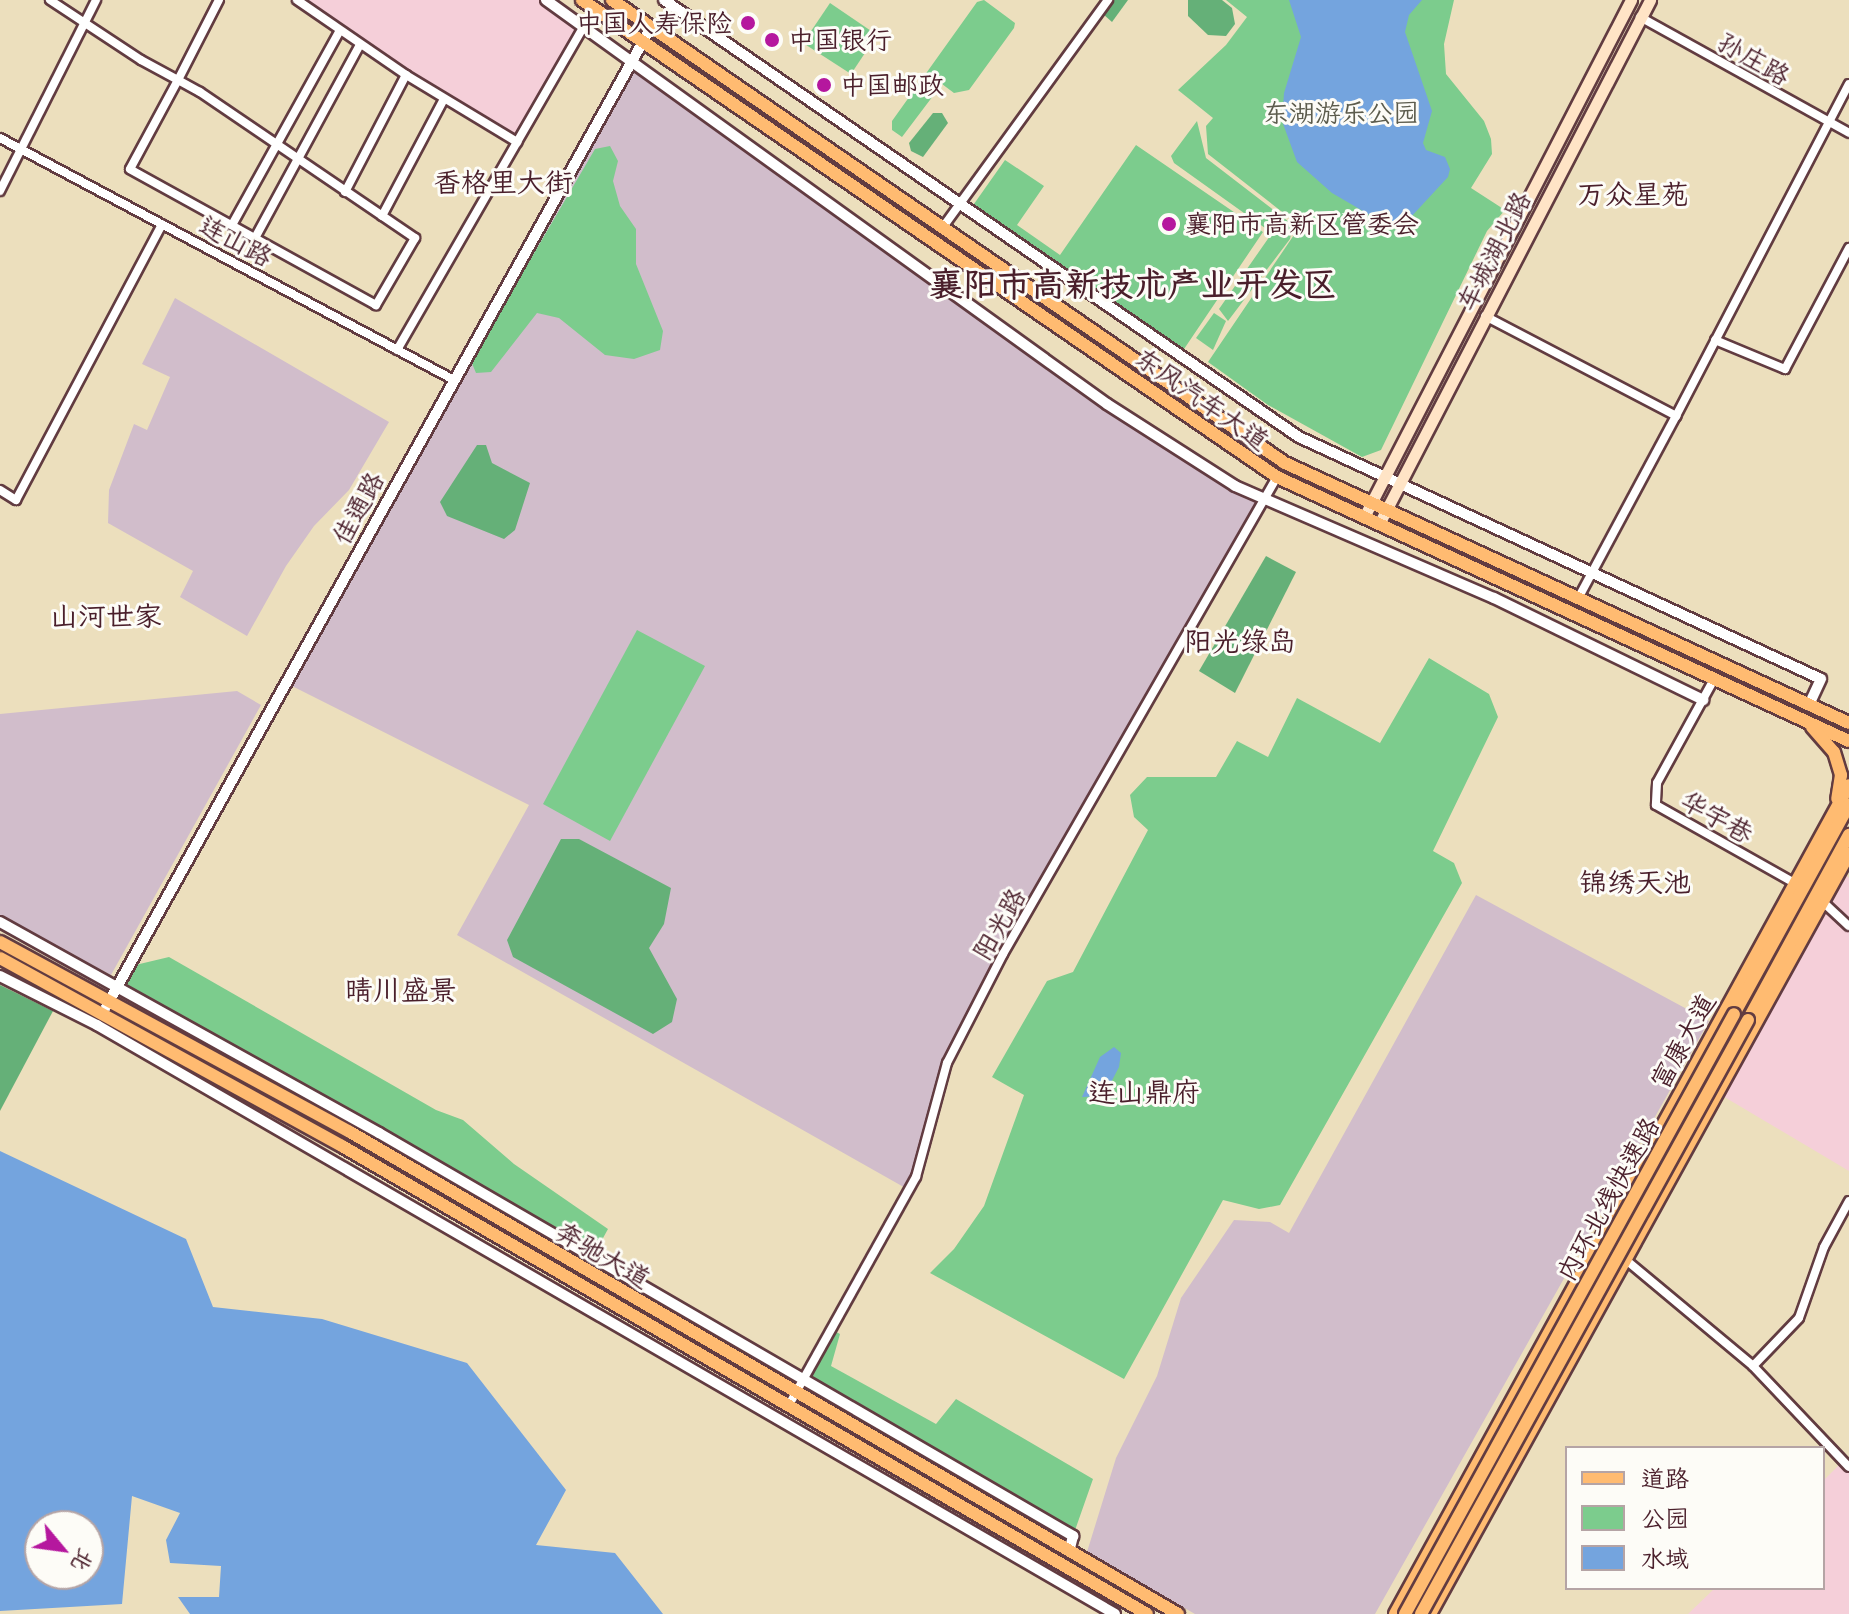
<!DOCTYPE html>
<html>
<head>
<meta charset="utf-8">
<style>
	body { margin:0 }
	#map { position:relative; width:1849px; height:1614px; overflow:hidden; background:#ecdfbd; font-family:Mali,"LXGW WenKai TC",sans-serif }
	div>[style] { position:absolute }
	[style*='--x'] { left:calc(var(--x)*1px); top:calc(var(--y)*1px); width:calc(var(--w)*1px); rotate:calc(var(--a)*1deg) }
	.built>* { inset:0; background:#f5cfd9 }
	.industrial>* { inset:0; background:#d1bdcb }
	.green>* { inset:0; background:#7ccc8d }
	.forest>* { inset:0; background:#65b078 }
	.water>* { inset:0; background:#74a4de }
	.roads { filter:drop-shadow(2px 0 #623c41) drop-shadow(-2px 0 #623c41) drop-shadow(0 2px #623c41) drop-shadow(0 -2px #623c41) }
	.minor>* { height:8px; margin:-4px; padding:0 4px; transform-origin:4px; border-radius:4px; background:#fff }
	.tertiary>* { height:10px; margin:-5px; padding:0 5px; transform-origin:5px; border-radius:5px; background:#fff }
	.secondary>* { height:11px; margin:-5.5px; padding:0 5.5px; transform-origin:5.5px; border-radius:5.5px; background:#ffe4c6 }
	.primary>* { height:12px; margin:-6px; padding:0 6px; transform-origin:6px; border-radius:6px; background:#ffbb71 }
	.trunk>* { height:12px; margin:-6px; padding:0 6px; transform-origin:6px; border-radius:6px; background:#ffbb71 }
	.bridges { filter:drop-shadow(2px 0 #623c41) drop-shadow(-2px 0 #623c41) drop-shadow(0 2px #623c41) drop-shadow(0 -2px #623c41) }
	.trunk-bridge>* { height:12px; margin:-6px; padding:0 6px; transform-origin:6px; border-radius:6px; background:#ffbb71 }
	.dots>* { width:22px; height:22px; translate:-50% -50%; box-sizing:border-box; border:4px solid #fdfcf7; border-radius:50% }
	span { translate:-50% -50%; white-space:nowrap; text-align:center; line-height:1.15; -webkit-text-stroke:6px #fdfcf7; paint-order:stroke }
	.poi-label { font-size:26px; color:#4a1f2b }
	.right { translate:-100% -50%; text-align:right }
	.left { translate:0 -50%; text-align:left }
	.street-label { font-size:26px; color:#4a1f2b }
	.park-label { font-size:26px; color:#5c5c4d }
	.neighbourhood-label { font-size:28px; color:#4a1f2b }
	.district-label { font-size:34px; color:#4a1f2b; font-weight:700 }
	.legend { position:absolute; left:1565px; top:1446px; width:260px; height:144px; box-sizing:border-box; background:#fdfcf7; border:2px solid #b5a4a5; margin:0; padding:10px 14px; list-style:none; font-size:24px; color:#4a1f2b }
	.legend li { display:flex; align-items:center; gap:16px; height:40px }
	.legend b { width:40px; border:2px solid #b5a4a5 }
	.north { position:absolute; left:24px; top:1510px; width:80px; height:80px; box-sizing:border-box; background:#fdfcf7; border:2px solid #b5a4a5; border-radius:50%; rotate:119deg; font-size:22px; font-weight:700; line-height:32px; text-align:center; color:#4a1f2b }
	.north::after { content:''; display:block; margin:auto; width:28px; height:36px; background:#b5179e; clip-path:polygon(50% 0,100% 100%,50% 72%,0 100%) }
</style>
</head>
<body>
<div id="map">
	<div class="built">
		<i style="clip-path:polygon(297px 0,546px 0,584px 26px,517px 142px)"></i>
		<i style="clip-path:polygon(1840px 870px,1849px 878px,1849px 1171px,1721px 1095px)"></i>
		<i style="clip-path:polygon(1843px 1461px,1849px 1467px,1849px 1614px,1688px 1614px,1715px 1588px,1823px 1588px,1823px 1481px)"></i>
	</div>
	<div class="industrial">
		<i style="clip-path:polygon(632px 59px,1107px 404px,1265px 498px,1003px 954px,947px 1063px,909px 1190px,457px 935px,529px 805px,286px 683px)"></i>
		<i style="clip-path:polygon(175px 298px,389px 422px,349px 490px,314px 526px,286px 566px,247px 636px,180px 597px,193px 571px,108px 523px,109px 490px,134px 424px,147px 430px,170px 377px,142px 364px)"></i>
		<i style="clip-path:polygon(237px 691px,261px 705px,111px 975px,0 917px,0 714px)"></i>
		<i style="clip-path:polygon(1476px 895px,1709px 1021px,1375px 1614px,1195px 1614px,1087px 1552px,1116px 1458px,1157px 1376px,1181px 1298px,1234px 1220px,1270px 1222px,1289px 1233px)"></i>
	</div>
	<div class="green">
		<i style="clip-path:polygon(984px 0,1015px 23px,1014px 28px,969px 90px,954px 93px,942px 84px,902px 137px,892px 130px,892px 121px,977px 2px)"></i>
		<i style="clip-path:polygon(1226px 0,1454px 0,1444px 44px,1446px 74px,1484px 121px,1491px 139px,1492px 154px,1471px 188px,1505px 210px,1487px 231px,1381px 450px,1362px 457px,1268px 405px,1208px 362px,1300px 226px,1208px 154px,1206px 126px,1213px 118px,1178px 90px,1226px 45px,1247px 17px)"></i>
		<i style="clip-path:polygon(830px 3px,877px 35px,851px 74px,803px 43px)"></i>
		<i style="clip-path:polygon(1197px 121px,1206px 158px,1293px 225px,1290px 239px,1228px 321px,1219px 309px,1272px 233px,1174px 163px,1171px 156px)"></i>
		<i style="clip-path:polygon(1136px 145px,1263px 232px,1180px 355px,969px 211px,1005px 160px,1044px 186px,1017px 225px,1060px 255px)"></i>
		<i style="clip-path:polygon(610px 146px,618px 161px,613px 181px,620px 206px,636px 229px,636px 264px,663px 331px,660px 350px,634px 359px,605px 355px,559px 318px,537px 313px,491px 372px,476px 373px,471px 361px,595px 149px)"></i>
		<i style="clip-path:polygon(1214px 313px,1226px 321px,1213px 350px,1196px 338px)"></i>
		<i style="clip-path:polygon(637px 630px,705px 666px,610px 841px,543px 804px)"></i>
		<i style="clip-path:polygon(1429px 658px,1489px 694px,1498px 717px,1433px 851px,1454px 863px,1462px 883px,1280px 1205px,1259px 1209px,1223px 1200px,1124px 1379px,930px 1273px,954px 1249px,984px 1206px,1024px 1095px,992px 1077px,1047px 981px,1073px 972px,1148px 830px,1134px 817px,1130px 795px,1147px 777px,1216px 777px,1237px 741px,1268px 757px,1297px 698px,1380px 743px)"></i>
		<i style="clip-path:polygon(169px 957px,436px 1110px,463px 1120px,514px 1164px,608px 1229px,592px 1258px,117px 986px,127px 967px)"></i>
		<i style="clip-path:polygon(831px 1329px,840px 1334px,831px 1366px,936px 1424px,956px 1399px,1093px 1479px,1073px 1536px,802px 1382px)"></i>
	</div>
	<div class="forest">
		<i style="clip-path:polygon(1112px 0,1128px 0,1112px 22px,1103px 14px)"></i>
		<i style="clip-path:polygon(1188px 0,1222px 0,1232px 8px,1235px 24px,1226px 36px,1208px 35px,1188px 16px)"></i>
		<i style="clip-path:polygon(933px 113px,942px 113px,948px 123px,923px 157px,911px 151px,909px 143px)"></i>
		<i style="clip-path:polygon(477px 445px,486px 445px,492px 463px,530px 483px,515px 530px,504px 539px,447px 516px,440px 502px)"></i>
		<i style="clip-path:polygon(1266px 556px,1296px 572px,1235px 693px,1199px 671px)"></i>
		<i style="clip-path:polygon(561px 839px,579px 839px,671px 888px,664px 924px,649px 948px,677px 999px,672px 1022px,653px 1034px,513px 957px,507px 940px)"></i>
		<i style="clip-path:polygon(0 985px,53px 1011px,0 1111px)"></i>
	</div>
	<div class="water">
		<i style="clip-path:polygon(1289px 0,1422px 0,1409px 15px,1405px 32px,1432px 111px,1423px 143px,1426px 150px,1445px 157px,1450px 169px,1448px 177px,1410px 218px,1387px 225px,1332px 193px,1297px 162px,1282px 121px,1284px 93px,1301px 37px)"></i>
		<i style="clip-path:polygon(1114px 1047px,1121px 1053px,1119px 1067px,1104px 1096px,1082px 1097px,1100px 1057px)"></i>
		<i style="clip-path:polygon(evenodd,0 1151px,186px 1239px,213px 1307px,322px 1319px,467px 1363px,566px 1490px,536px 1545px,615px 1553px,663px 1614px,190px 1614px,178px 1597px,219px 1597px,221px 1566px,170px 1563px,166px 1540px,180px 1513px,132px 1496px,122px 1604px,0 1611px,0 1151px,88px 1526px,88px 1574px,40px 1574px,40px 1526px,88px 1526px)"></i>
	</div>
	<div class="roads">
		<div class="minor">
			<i style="--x:50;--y:0;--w:109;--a:33.4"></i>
			<i style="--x:141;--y:60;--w:42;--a:28.4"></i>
			<i style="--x:178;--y:80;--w:25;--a:29"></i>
			<i style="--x:200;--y:92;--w:260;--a:34.2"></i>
			<i style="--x:415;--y:238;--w:78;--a:120.2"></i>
			<i style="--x:376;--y:305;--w:281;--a:-151.1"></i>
			<i style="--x:130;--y:169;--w:101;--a:-61.7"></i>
			<i style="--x:178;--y:80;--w:90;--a:-62.9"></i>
			<i style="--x:297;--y:0;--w:132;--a:34.5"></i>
			<i style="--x:406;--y:75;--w:130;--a:31.1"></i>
			<i style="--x:1640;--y:17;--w:239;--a:29"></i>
			<i style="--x:0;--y:138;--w:514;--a:28.06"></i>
			<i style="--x:0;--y:191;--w:214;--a:-63.3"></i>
			<i style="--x:345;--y:192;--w:132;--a:-62.5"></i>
			<i style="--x:382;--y:216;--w:132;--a:-62.1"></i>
			<i style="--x:232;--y:225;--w:221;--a:-61"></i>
			<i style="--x:943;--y:227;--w:281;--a:-54"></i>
			<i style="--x:255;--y:238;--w:220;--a:-61.5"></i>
			<i style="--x:1485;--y:316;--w:216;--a:27.6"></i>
			<i style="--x:1676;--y:416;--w:205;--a:118.2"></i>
			<i style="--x:1715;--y:340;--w:76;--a:22.5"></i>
			<i style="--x:1785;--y:369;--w:137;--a:-62.1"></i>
			<i style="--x:397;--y:350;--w:374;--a:-60"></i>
			<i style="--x:1676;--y:416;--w:374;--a:-62.5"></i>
			<i style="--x:0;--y:490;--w:19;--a:32"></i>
			<i style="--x:16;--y:500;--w:312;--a:-62.1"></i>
			<i style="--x:1713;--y:681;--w:116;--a:118.8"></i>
			<i style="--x:1657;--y:783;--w:22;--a:93"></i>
			<i style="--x:1656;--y:805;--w:161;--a:29.4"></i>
			<i style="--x:1823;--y:902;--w:35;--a:43"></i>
			<i style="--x:1603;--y:1247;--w:26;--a:29"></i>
			<i style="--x:1626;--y:1260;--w:165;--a:39.8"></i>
			<i style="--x:1753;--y:1366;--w:139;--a:46.5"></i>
			<i style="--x:1753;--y:1366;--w:66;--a:-46.2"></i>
			<i style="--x:1799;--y:1318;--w:75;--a:-70.6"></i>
			<i style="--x:1824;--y:1247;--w:52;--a:-61.5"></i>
			<i style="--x:789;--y:1405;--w:261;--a:-60.9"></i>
			<i style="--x:916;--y:1177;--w:118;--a:-74.8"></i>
			<i style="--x:947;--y:1063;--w:123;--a:-62.8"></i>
			<i style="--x:1003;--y:954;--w:550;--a:-60.13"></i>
		</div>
		<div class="tertiary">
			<i style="--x:546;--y:0;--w:691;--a:35.76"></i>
			<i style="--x:1107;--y:404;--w:152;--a:32.6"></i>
			<i style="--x:1235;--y:486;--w:282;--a:23.4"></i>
			<i style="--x:1494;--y:598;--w:233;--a:26"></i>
			<i style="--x:664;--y:0;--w:771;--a:34.54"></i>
			<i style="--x:1299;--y:437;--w:575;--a:24.87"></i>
			<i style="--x:1821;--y:679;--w:29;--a:115"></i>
			<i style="--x:0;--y:922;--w:434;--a:29.1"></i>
			<i style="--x:379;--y:1133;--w:803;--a:30.14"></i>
			<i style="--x:1073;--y:1536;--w:16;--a:104"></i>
			<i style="--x:0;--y:976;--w:109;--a:26.8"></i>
			<i style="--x:97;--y:1025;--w:1176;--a:30.05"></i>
			<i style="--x:106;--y:1007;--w:1121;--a:-60.92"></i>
		</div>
		<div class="secondary">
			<i style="--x:1364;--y:517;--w:582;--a:-62.69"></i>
			<i style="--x:1379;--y:524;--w:590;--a:-62.65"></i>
		</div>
		<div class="primary">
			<i style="--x:582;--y:0;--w:843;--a:34.46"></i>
			<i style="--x:1277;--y:477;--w:630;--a:24.78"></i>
			<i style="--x:612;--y:0;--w:817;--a:34.53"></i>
			<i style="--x:1285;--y:463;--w:621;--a:24.75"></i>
			<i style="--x:1812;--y:727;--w:33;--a:49"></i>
			<i style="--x:1834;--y:752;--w:24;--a:73"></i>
			<i style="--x:1841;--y:775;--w:24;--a:99"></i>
			<i style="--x:0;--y:942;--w:398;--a:28.5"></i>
			<i style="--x:350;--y:1132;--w:958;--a:30.2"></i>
			<i style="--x:0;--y:958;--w:390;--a:28.8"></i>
			<i style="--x:342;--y:1146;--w:931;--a:30.17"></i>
			<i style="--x:1395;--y:1614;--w:945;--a:-61.29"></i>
			<i style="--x:1430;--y:1614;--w:868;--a:-61.13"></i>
		</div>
		<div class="trunk">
			<i style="--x:1734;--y:1014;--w:239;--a:-61.2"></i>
			<i style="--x:1748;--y:1020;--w:211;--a:-61.4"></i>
		</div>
	</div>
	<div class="bridges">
		<div class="trunk-bridge">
			<i style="--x:1405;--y:1614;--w:684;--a:-61.26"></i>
			<i style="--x:1421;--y:1614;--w:678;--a:-61.17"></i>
		</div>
	</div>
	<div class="dots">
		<i style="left:748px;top:23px;background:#b5179e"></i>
		<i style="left:772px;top:40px;background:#b5179e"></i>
		<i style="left:824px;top:85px;background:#b5179e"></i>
		<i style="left:1169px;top:224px;background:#b5179e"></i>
	</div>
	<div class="poi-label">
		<span class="right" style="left:732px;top:23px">中国人寿保险</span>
		<span class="left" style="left:788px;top:40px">中国银行</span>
		<span class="left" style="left:840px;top:85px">中国邮政</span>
		<span class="left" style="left:1185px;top:224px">襄阳市高新区管委会</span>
	</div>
	<div class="street-label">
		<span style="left:1754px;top:59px;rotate:30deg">孙庄路</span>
		<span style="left:236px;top:241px;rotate:28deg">连山路</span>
		<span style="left:1494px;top:251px;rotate:-63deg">车城湖北路</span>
		<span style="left:1202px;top:399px;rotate:35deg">东风汽车大道</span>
		<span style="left:358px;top:508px;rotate:-61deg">佳通路</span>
		<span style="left:1717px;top:817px;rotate:29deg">华宇巷</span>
		<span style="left:999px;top:924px;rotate:-60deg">阳光路</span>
		<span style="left:1683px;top:1041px;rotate:-61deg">富康大道</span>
		<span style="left:1608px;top:1199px;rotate:-61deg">内环北线快速路</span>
		<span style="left:603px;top:1255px;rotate:30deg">奔驰大道</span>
	</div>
	<div class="park-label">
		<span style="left:1341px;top:113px">东湖游乐公园</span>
	</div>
	<div class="neighbourhood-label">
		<span style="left:503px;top:181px">香格里大街</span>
		<span style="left:1633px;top:193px">万众星苑</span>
		<span style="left:106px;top:615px">山河世家</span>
		<span style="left:1240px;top:640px">阳光绿岛</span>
		<span style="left:1635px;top:881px">锦绣天池</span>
		<span style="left:401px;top:989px">晴川盛景</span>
		<span style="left:1144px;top:1091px">连山鼎府</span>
	</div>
	<div class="district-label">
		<span style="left:1133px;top:283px">襄阳市高新技术产业开发区</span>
	</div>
	<ul class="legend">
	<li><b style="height:10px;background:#ffbb71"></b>道路</li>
	<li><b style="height:22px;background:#7ccc8d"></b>公园</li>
	<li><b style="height:22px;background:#74a4de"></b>水域</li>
	</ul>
	<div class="north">北</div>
</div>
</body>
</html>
